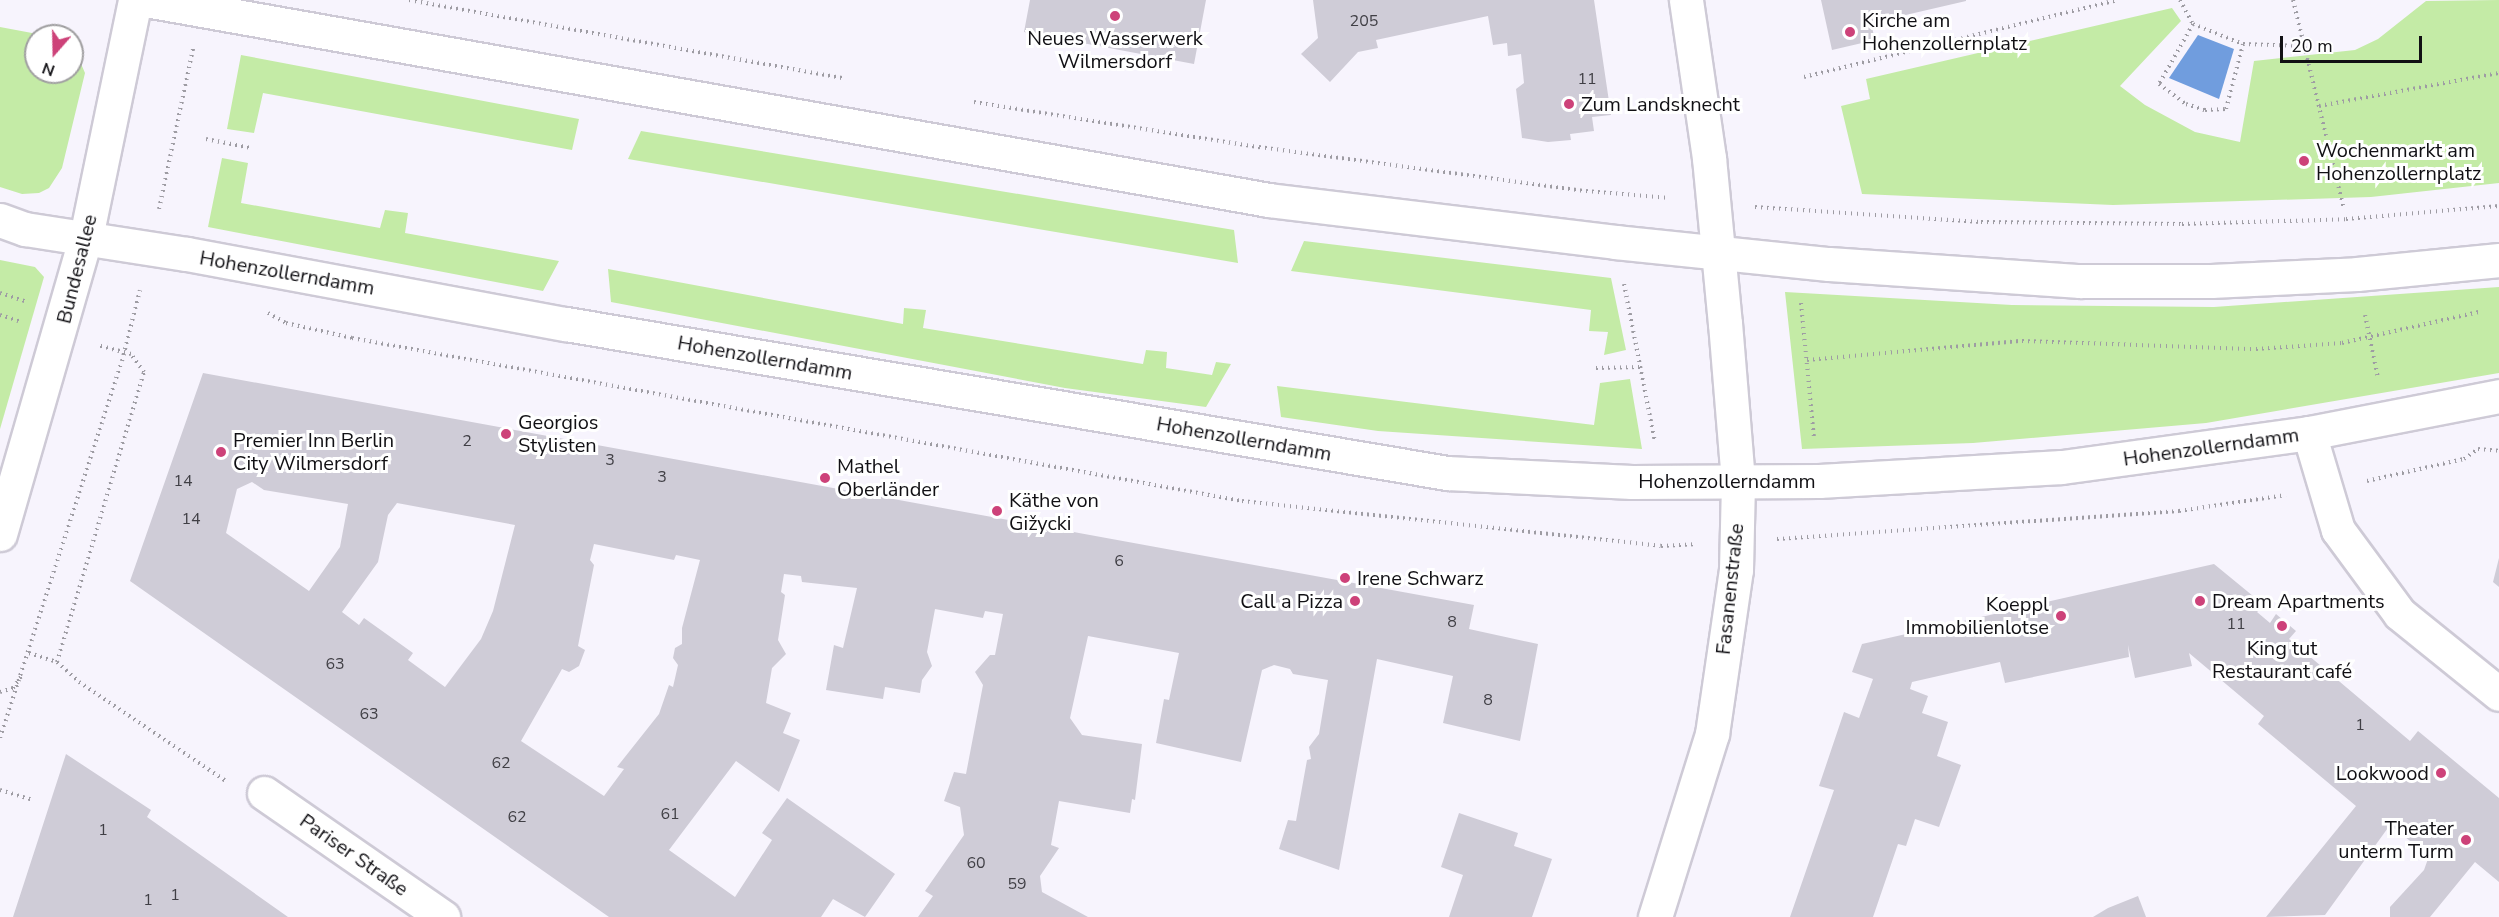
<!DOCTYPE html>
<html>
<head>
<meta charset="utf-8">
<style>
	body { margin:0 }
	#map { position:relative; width:2499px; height:917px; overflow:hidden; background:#f7f4fd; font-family:"Nunito Sans",sans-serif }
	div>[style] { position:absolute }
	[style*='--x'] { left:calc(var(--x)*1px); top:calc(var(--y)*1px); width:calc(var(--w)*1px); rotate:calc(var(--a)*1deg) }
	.green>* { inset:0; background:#c4eba6 }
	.water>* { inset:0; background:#709dde }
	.building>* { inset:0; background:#cfccd7 }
	.path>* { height:4px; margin-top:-2px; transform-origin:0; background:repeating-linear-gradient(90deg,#9e9ca3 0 1.5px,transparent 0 6px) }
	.roads { filter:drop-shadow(2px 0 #cecad6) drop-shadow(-2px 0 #cecad6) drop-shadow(0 2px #cecad6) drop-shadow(0 -2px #cecad6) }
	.street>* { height:33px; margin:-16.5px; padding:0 16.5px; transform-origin:16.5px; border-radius:16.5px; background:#fff }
	.secondary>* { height:33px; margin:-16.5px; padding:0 16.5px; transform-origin:16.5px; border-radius:16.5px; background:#fff }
	.dots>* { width:16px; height:16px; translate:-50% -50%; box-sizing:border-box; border:3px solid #fff; border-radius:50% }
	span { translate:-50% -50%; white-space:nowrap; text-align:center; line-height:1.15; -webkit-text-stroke:6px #fff; paint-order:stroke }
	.number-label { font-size:16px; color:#403f45 }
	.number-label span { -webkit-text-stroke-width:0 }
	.poi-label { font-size:20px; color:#111014 }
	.left { translate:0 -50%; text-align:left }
	.right { translate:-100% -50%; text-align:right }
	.street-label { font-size:20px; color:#111014 }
	.north { position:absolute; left:24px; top:24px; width:60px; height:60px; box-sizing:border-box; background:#fff; border:2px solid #a09fa1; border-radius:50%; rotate:200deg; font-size:16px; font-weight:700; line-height:24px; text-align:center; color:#111014 }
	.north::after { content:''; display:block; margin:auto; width:21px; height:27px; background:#cd4279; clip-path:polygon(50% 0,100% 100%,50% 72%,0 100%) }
	.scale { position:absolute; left:2280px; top:36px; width:142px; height:27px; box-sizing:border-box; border:3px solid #111014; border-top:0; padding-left:8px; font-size:18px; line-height:21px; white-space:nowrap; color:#111014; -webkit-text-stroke:4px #fff; paint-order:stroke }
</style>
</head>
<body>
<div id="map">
	<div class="green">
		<i style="clip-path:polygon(2499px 0,2499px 183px,2371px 197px,2113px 205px,1862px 194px,1841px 106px,1870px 99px,1866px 79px,2172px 8px,2181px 21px,2120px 86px,2145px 105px,2195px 132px,2240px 142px,2254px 61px,2355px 50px,2378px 39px,2426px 1px)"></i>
		<i style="clip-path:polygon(0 27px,48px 36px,36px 36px,36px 72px,72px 72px,72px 43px,85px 73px,62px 168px,49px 188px,39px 193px,22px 194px,0 187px)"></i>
		<i style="clip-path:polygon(241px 55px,579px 119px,572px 150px,263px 93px,254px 133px,227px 129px)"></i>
		<i style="clip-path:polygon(641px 131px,1234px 230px,1238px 263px,628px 159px)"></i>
		<i style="clip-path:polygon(222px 158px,248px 163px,241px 203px,380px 228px,385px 210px,408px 213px,405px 233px,559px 261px,543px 291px,208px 227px)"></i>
		<i style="clip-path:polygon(1304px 241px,1611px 278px,1626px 350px,1604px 355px,1608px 332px,1589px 331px,1591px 310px,1291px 271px)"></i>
		<i style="clip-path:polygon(0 260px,35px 267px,44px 277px,0 429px)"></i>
		<i style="clip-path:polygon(608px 269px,903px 324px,904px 308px,926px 310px,923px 328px,1143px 364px,1146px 350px,1167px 352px,1166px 368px,1212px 375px,1216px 362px,1231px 364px,1206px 407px,1065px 388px,611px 302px)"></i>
		<i style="clip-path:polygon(2499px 287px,2499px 373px,2206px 423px,1973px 443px,1802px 449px,1785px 292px,2012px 305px,2214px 307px)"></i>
		<i style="clip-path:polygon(1630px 379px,1642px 449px,1378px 431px,1281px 417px,1277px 386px,1594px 425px,1600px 383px)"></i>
	</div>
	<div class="water">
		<i style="clip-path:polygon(2198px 35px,2234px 49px,2219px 99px,2169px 78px)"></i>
	</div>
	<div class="building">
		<i style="clip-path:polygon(1030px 0,1206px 0,1194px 64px,1024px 32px)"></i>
		<i style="clip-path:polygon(1313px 0,1594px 0,1611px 115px,1592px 117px,1594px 131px,1570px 134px,1571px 140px,1548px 142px,1522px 138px,1516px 89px,1524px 83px,1521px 54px,1508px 56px,1507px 43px,1493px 45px,1488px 16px,1376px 40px,1378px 48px,1358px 52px,1330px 82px,1301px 54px,1318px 38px)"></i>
		<i style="clip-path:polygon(1821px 0,1966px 0,1966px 1px,1871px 23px,1875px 40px,1832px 50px)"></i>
		<i style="clip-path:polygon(evenodd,203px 373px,1474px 605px,1469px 629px,1538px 644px,1520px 741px,1443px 723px,1453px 676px,1377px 659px,1339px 870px,1279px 849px,1288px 820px,1296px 821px,1307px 760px,1311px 759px,1309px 747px,1319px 734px,1328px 680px,1293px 674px,1290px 669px,1274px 665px,1262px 670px,1241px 762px,1156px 743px,1164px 699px,1169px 700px,1179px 653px,1088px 636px,1070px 718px,1082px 735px,1142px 744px,1135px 800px,1132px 799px,1130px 813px,1059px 801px,1051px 845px,1059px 848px,1040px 876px,1042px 892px,1088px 917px,918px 917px,933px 896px,925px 891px,964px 835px,960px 807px,944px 801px,954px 772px,966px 774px,983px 685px,975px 672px,990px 655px,995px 655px,1003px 614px,985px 611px,983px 618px,935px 609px,927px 652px,932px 666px,922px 680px,920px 693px,885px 687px,883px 699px,826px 690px,834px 645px,843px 648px,857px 588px,802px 582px,801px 576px,784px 574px,781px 592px,785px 595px,778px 640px,786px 654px,772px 668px,766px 703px,791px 713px,783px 733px,800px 740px,779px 792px,736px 761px,669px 850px,735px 897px,772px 840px,762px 833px,787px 798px,895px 874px,865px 917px,833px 899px,821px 917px,609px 917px,130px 581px,203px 373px,252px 482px,264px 490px,348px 504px,340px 547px,309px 591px,226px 533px,237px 489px,252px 482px,203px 373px,397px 503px,515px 525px,493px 611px,481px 639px,445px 687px,408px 660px,413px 653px,364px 618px,359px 625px,342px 612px,378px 562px,388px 515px,397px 503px,203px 373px,594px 544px,674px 560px,676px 555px,700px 560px,682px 628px,682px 644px,675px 648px,673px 658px,678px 665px,673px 687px,669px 685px,659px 714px,617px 767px,624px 769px,604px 796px,521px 741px,562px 669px,569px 672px,579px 666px,585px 650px,578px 646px,594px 565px,590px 560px,594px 544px)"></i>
		<i style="clip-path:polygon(2499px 558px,2499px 587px,2493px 582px)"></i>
		<i style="clip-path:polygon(2214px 564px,2264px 605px,2257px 612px,2270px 623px,2276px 614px,2296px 631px,2289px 639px,2410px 741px,2418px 731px,2499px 798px,2499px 882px,2475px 862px,2430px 917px,2390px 917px,2390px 907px,2424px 870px,2429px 856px,2390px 825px,2325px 915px,2266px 917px,2356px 806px,2258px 724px,2264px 716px,2189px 653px,2192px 666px,2135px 678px,2128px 645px,2129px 657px,2005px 683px,2000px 662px,1912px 682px,1910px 689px,1928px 696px,1922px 713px,1948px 722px,1937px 756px,1961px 765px,1939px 827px,1915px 819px,1906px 846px,1898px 844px,1873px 917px,1790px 917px,1834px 790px,1819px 786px,1844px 712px,1859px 718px,1873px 679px,1852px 672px,1862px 644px)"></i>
		<i style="clip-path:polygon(66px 754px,151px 810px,147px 817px,288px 917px,13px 917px)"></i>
		<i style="clip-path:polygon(1459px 813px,1518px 833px,1514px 846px,1552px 859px,1532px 917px,1449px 917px,1463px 875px,1441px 867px)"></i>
		<i style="clip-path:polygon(2138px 896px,2146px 917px,2093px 917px,2108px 908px)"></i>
	</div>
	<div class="path">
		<i style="--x:409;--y:0;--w:440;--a:10.2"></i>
		<i style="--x:2180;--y:0;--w:27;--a:62"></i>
		<i style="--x:2193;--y:24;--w:69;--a:119.5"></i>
		<i style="--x:2159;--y:84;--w:34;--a:37"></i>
		<i style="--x:2186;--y:104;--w:20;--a:18"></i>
		<i style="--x:2205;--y:110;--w:21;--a:-3"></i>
		<i style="--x:2226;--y:109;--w:67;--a:-75.3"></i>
		<i style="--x:2243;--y:44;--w:62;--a:1.8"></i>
		<i style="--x:2293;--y:0;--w:215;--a:76.3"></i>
		<i style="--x:2193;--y:24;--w:54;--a:21.8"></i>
		<i style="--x:1804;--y:77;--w:322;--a:-13.8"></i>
		<i style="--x:974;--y:102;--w:289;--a:9"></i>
		<i style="--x:1259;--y:147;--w:330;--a:7.7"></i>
		<i style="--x:1586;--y:191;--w:84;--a:4.8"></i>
		<i style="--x:2319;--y:106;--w:183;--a:-10.4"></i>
		<i style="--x:206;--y:139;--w:46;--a:11.3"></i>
		<i style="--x:1755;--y:207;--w:226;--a:3.8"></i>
		<i style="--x:1981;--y:222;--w:201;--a:0.6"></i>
		<i style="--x:2182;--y:224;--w:164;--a:-1.7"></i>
		<i style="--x:2346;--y:219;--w:154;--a:-4.9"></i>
		<i style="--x:159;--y:209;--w:164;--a:-78"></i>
		<i style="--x:1624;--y:284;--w:161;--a:78.9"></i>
		<i style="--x:0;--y:293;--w:26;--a:18"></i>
		<i style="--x:1801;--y:303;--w:137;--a:84.5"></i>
		<i style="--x:268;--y:313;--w:21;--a:29"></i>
		<i style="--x:286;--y:323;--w:68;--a:12.8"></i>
		<i style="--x:352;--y:338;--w:905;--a:10.38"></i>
		<i style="--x:1242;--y:501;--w:421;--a:6.1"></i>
		<i style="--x:1661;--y:546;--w:33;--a:-3"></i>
		<i style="--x:0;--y:315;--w:20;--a:18"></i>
		<i style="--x:2365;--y:315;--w:64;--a:78.3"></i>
		<i style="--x:1807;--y:360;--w:216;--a:-5.1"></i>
		<i style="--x:2022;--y:341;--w:234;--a:2"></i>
		<i style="--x:2256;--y:349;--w:86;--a:-4"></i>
		<i style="--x:2342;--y:343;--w:140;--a:-12.8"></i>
		<i style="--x:1596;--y:368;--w:44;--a:-1.3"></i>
		<i style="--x:2367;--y:481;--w:99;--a:-12.8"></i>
		<i style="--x:2464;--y:459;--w:17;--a:-36"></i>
		<i style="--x:2478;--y:449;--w:21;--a:5"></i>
		<i style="--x:1777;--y:539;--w:403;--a:-4"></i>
		<i style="--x:2179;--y:511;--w:108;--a:-8.5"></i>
		<i style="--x:29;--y:653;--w:29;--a:18"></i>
		<i style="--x:57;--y:662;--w:30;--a:42"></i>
		<i style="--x:79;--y:682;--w:177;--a:34"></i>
		<i style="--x:57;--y:662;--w:303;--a:-73.3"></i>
		<i style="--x:144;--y:372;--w:22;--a:-126"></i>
		<i style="--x:131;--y:354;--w:34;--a:-165"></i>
		<i style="--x:0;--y:692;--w:14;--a:-17"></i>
		<i style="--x:13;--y:688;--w:16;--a:-55"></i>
		<i style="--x:0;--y:738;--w:396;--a:-72.1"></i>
		<i style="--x:122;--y:361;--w:73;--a:-75.8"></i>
		<i style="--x:0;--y:790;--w:34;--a:17"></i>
	</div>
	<div class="roads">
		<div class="street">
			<i style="--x:2309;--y:433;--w:101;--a:73.4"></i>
			<i style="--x:2338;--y:530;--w:104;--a:53.6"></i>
			<i style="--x:2400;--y:614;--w:127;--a:38.9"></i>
			<i style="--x:264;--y:793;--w:218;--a:34.7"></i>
			<i style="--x:1655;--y:917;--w:192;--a:-72.7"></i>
			<i style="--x:1712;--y:734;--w:166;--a:-81.7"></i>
			<i style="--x:1736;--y:570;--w:89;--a:-88.7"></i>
			<i style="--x:1738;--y:481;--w:158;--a:-94.7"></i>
			<i style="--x:1725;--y:324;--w:167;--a:-95.5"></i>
			<i style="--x:1709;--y:158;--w:160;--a:-98.3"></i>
		</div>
		<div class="secondary">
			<i style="--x:146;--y:0;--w:1141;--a:10.1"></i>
			<i style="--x:1269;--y:200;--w:349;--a:6.9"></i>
			<i style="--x:1615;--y:242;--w:215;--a:5.9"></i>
			<i style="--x:1829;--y:264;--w:252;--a:3.9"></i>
			<i style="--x:2080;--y:281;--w:131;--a:0"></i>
			<i style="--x:2211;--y:281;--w:146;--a:-2.7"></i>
			<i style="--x:2357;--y:274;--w:143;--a:-5.6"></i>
			<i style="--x:0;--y:220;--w:27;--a:20"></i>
			<i style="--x:25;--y:229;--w:164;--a:8.8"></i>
			<i style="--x:187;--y:254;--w:385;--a:10.5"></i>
			<i style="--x:566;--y:324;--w:894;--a:9.6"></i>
			<i style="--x:1447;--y:473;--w:185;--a:2.8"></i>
			<i style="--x:1632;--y:482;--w:187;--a:-0.3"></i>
			<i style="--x:1819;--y:481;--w:243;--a:-3.3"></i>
			<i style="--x:2062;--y:467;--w:249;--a:-7.8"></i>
			<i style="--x:2309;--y:433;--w:194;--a:-11"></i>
			<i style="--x:0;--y:534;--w:309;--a:-73.9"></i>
			<i style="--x:86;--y:237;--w:242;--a:-78.3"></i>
		</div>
	</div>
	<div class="dots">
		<i style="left:1115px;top:16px;background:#cd4279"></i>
		<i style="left:1850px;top:32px;background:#cd4279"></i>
		<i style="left:1569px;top:104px;background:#cd4279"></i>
		<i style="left:2304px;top:161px;background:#cd4279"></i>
		<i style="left:506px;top:434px;background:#cd4279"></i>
		<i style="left:221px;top:452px;background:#cd4279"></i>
		<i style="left:825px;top:478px;background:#cd4279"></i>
		<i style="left:997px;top:511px;background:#cd4279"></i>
		<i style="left:1345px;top:578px;background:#cd4279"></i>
		<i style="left:1355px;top:601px;background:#cd4279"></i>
		<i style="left:2200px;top:601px;background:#cd4279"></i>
		<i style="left:2061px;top:616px;background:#cd4279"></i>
		<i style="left:2282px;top:626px;background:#cd4279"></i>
		<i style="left:2441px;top:773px;background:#cd4279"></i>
		<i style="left:2466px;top:840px;background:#cd4279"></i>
	</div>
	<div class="number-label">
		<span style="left:1364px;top:21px">205</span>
		<span style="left:1587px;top:79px">11</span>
		<span style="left:467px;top:441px">2</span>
		<span style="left:610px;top:460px">3</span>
		<span style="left:662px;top:477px">3</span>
		<span style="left:183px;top:481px">14</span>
		<span style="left:191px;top:519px">14</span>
		<span style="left:1119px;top:561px">6</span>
		<span style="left:1452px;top:622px">8</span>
		<span style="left:2236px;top:624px">11</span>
		<span style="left:335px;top:664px">63</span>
		<span style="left:1488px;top:700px">8</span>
		<span style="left:369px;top:714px">63</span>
		<span style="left:2360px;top:725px">1</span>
		<span style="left:501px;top:763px">62</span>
		<span style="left:670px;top:814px">61</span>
		<span style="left:517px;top:817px">62</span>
		<span style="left:103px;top:830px">1</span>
		<span style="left:976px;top:863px">60</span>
		<span style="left:1017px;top:884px">59</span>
		<span style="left:175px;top:895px">1</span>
		<span style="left:148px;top:900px">1</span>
	</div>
	<div class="poi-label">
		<span class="left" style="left:1862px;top:32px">Kirche am<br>Hohenzollernplatz</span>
		<span style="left:1115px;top:50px">Neues Wasserwerk<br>Wilmersdorf</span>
		<span class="left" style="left:1581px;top:104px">Zum Landsknecht</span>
		<span class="left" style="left:2316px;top:162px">Wochenmarkt am<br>Hohenzollernplatz</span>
		<span class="left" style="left:518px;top:434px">Georgios<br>Stylisten</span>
		<span class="left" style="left:233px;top:452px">Premier Inn Berlin<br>City Wilmersdorf</span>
		<span class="left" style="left:837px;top:478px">Mathel<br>Oberländer</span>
		<span class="left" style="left:1009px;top:512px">Käthe von<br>Gižycki</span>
		<span class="left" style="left:1357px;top:578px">Irene Schwarz</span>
		<span class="right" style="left:1343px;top:601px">Call a Pizza</span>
		<span class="left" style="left:2212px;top:601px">Dream Apartments</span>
		<span class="right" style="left:2049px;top:616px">Koeppl<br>Immobilienlotse</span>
		<span style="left:2282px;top:660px">King tut<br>Restaurant café</span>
		<span class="right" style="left:2429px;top:773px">Lookwood</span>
		<span class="right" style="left:2454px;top:840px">Theater<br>unterm Turm</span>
	</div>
	<div class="street-label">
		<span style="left:77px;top:269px;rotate:-76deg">Bundesallee</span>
		<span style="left:287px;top:273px;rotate:10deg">Hohenzollerndamm</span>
		<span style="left:765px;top:358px;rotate:10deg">Hohenzollerndamm</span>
		<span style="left:1244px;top:439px;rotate:10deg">Hohenzollerndamm</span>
		<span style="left:2211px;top:447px;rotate:-8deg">Hohenzollerndamm</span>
		<span style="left:1727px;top:481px">Hohenzollerndamm</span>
		<span style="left:1730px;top:589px;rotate:-84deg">Fasanenstraße</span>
		<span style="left:354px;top:855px;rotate:35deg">Pariser Straße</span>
	</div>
	<div class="north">N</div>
	<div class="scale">20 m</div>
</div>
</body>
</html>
